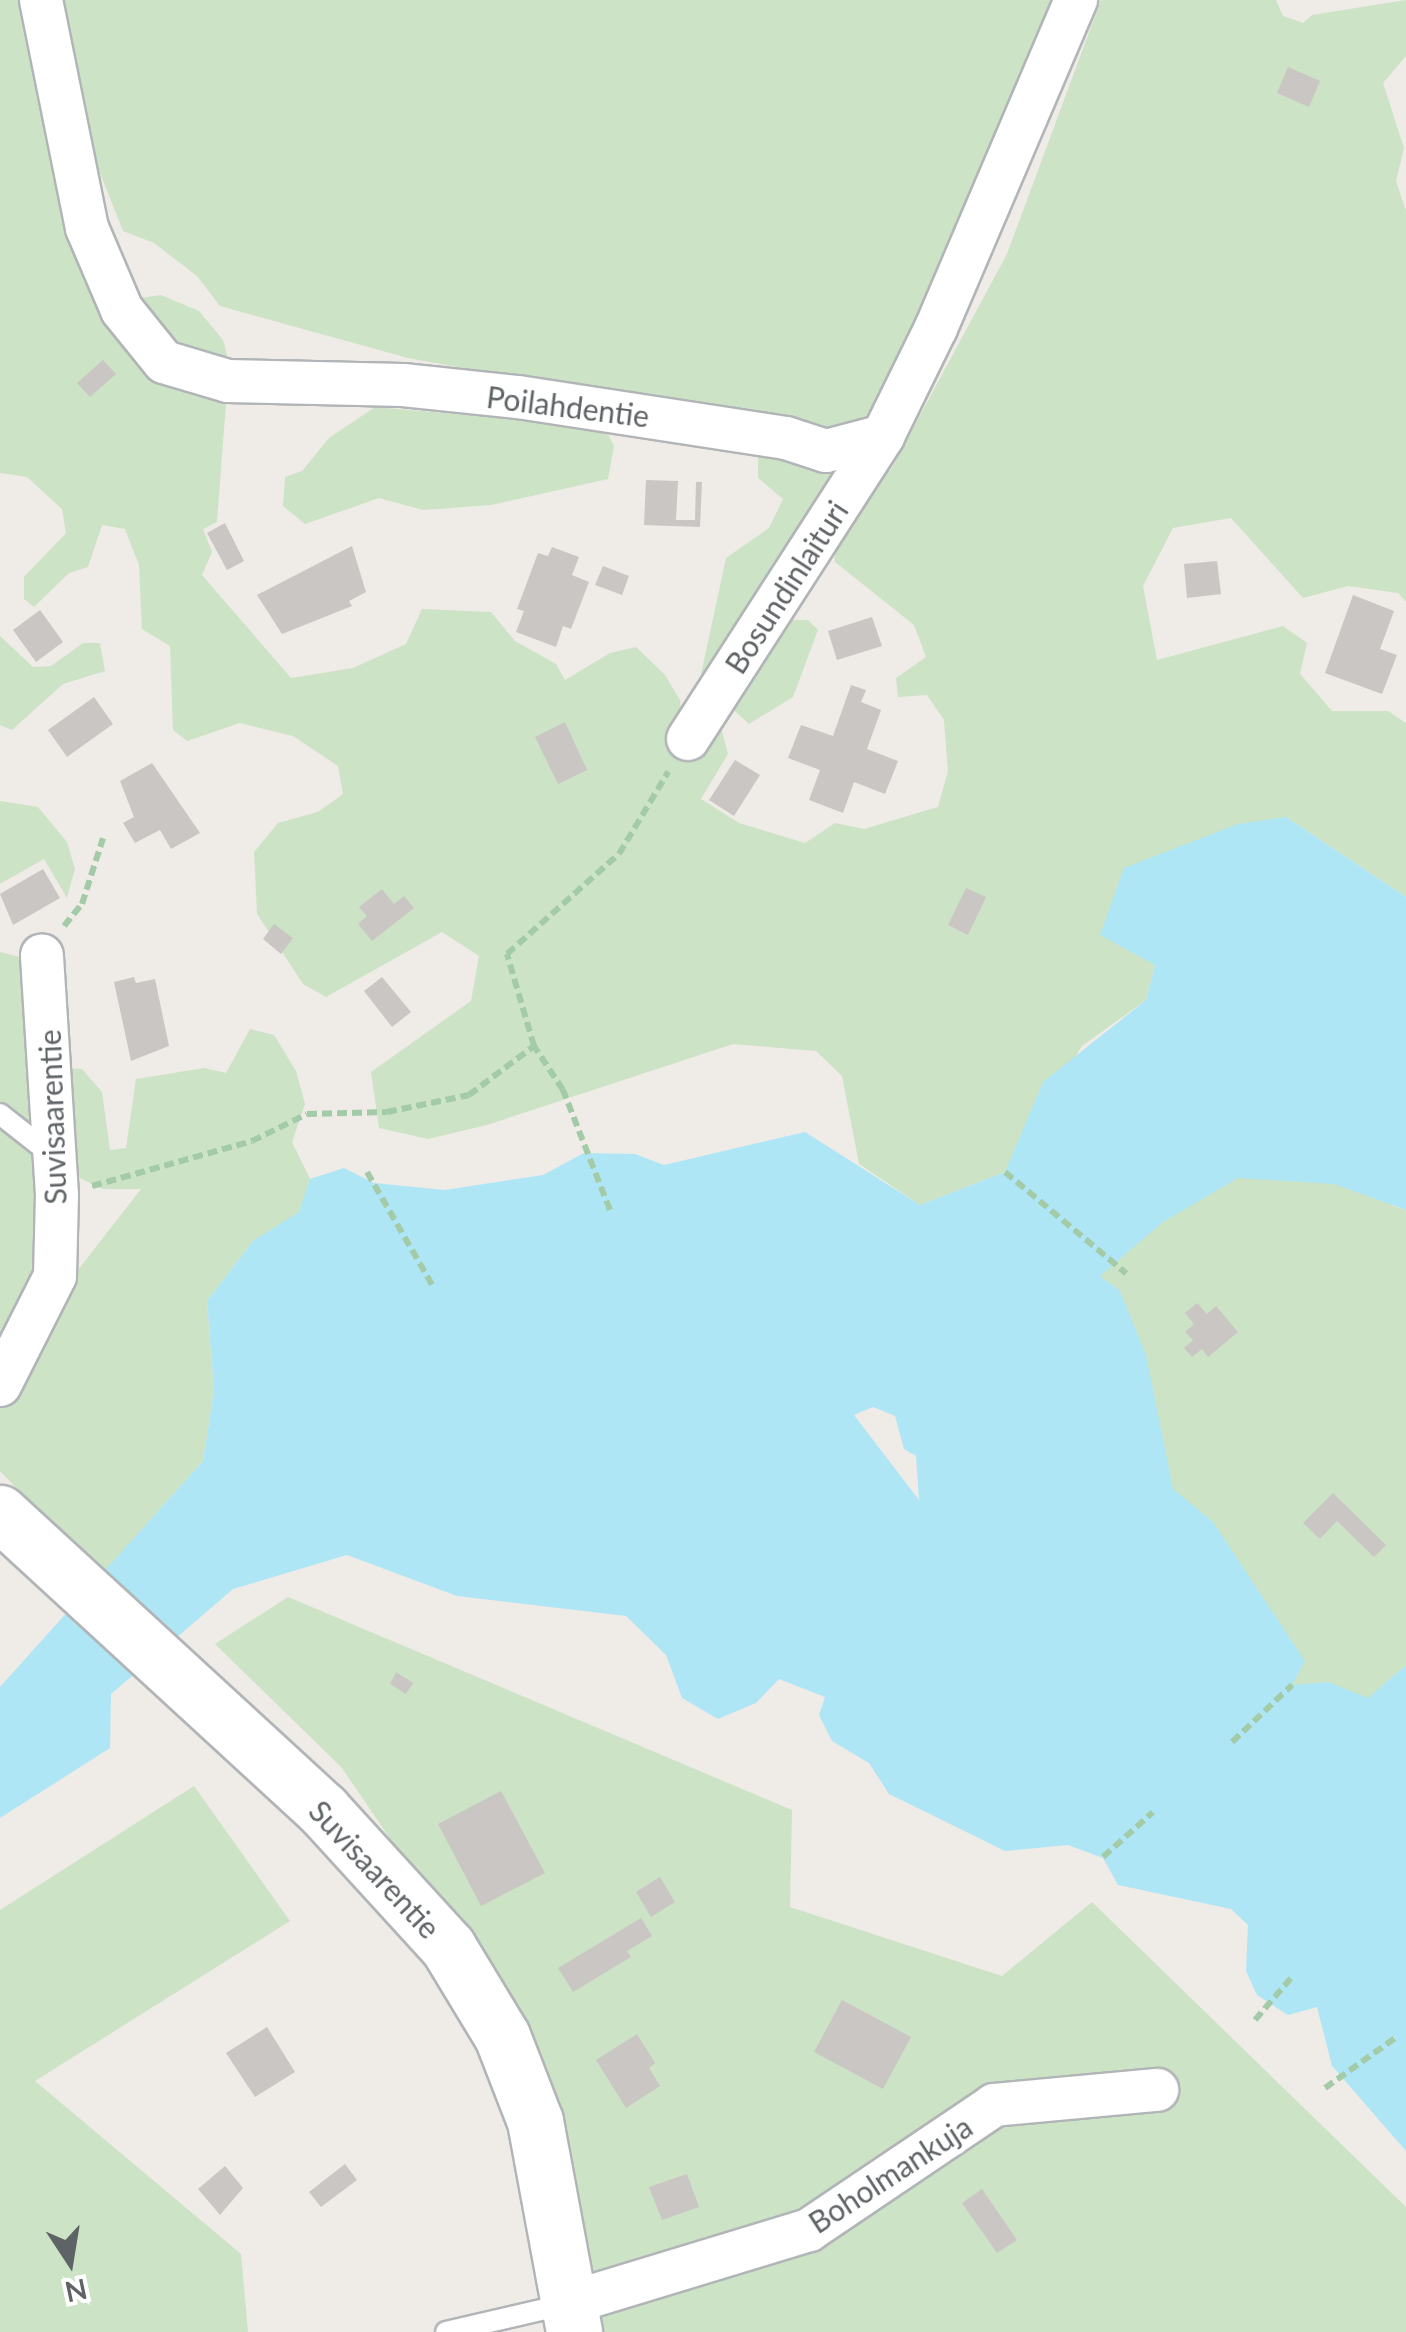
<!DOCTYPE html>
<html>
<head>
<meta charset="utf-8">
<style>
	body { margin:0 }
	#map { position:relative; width:1406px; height:2332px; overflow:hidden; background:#efebe7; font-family:Lato,sans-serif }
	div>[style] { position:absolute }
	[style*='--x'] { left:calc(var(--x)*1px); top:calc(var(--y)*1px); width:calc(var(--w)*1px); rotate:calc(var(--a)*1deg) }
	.green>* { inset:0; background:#cce3c6 }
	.water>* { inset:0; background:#afe6f6 }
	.building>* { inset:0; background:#cac6c3 }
	.path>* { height:6px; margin-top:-3px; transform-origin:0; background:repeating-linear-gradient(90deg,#a4cba7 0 10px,transparent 0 15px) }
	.roads { filter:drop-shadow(2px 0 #b2b5b7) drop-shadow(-2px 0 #b2b5b7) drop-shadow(0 2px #b2b5b7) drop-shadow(0 -2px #b2b5b7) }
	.lane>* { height:20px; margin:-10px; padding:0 10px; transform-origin:10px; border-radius:10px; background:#fff }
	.street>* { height:42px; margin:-21px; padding:0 21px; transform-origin:21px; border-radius:21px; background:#fff }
	.secondary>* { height:55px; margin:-27.5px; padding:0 27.5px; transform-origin:27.5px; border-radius:27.5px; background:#fff }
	span { translate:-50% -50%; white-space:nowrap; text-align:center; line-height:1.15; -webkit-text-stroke:9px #fff; paint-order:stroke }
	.street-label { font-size:30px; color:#5e6365 }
	.north { position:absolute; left:20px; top:2212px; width:100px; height:100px; -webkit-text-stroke:8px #fff; paint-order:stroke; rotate:168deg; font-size:28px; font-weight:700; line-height:40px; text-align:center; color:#5e6365 }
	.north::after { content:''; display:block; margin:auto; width:35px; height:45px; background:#5e6365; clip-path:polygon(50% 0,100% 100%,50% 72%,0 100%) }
</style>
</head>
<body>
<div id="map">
	<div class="green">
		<i style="clip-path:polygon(0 0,34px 0,127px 300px,161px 295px,199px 311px,223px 340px,229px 363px,217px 522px,203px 529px,212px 552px,202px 575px,291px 678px,353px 668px,406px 644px,422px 609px,491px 612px,515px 641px,556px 664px,565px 680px,610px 653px,636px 647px,665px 675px,680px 700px,682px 725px,722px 731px,728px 754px,701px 799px,739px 823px,805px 843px,835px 823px,864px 829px,938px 807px,948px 771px,944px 720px,927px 695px,898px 697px,896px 678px,926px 657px,914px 625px,835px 562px,832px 533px,790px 620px,808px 620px,818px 630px,793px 697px,749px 724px,700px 679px,726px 558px,769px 528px,783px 499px,758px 478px,758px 448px,890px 471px,1007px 254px,1101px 0,1276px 0,1283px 16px,1303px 23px,1312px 15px,1406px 0,1406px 56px,1383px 83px,1404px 148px,1396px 181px,1406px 211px,1406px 602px,1398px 593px,1348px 586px,1303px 598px,1231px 518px,1173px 528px,1143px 586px,1157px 660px,1283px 626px,1307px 643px,1300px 674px,1332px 711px,1388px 711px,1406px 723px,1406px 897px,1286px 817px,1155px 965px,1146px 1000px,1082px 1046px,1005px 1172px,920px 1205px,859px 1164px,842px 1076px,816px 1051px,733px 1044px,487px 1125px,428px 1139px,379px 1128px,371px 1072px,471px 1001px,479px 956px,442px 932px,326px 997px,303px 984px,257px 914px,254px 852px,278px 823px,318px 812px,343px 794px,338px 766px,293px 736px,240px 723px,187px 741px,173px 730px,170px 646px,142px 629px,139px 565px,125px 529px,102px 525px,88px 567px,69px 573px,34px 607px,24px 599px,24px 577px,66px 533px,62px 509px,27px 477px,0 473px)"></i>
		<i style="clip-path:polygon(56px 0,1063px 0,876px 420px,838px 437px,408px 358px,220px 306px,197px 276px,154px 243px,123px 231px,87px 140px)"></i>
		<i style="clip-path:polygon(375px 407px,604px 427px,614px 446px,608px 479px,491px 505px,423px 510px,379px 498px,305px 524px,283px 506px,285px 477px,302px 471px,329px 438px)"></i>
		<i style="clip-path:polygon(0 636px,33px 667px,51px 666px,83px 643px,100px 643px,105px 671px,63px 684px,12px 730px,0 725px)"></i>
		<i style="clip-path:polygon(0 801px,38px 807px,67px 842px,75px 869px,67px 898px,44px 859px,0 884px)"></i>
		<i style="clip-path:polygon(0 952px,34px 961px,71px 1279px,141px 1189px,103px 1189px,71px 1174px,65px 1068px,82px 1069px,102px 1092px,110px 1150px,126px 1148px,136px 1079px,204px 1068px,226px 1073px,250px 1029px,274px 1035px,296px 1071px,305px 1104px,292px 1142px,310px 1179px,300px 1212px,253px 1241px,207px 1301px,214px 1390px,203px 1461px,101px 1575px,0 1471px)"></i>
		<i style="clip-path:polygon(1322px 1131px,1393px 1206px,1406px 1210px,1406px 1665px,1314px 1746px,1058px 1356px,1124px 1217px)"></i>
		<i style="clip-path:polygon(288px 1597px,792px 1810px,790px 1907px,1002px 1976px,1092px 1902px,1406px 2207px,1406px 2332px,582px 2332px,536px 2053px,342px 1768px,215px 1644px)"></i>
		<i style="clip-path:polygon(194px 1786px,290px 1921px,35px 2081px,241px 2254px,248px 2332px,0 2332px,0 1910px)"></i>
	</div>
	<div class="water">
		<i style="clip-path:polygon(evenodd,1286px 817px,1406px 897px,1406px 1210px,1334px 1184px,1238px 1178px,1163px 1222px,1100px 1276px,1120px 1291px,1146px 1355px,1173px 1489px,1213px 1522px,1305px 1661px,1292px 1685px,1328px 1682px,1368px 1698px,1406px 1665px,1406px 2151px,1332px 2066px,1317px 2007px,1288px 2015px,1257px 1995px,1246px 1971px,1248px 1925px,1231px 1909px,1118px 1885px,1103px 1858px,1068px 1845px,1005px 1851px,889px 1794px,869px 1763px,832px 1741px,819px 1715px,825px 1697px,779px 1679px,756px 1703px,718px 1719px,682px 1698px,666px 1655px,626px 1616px,457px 1596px,347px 1555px,233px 1589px,111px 1694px,110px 1748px,0 1818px,0 1687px,203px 1461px,214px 1390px,207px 1301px,253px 1241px,299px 1212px,310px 1179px,344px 1168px,374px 1183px,445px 1190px,543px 1175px,584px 1153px,635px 1154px,664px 1165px,805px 1132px,920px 1205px,1005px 1172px,1043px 1082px,1146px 1000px,1155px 965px,1100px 935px,1124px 868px,1238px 824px,1286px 817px,873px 1407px,895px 1416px,904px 1449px,916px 1456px,919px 1500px,854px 1415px,873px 1407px)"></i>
	</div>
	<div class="building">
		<i style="clip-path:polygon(1288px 67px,1320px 81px,1309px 107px,1277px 93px)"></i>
		<i style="clip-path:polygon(103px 360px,116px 374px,90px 397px,77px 383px)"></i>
		<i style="clip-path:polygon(646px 480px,678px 481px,676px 520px,695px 520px,696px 482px,702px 482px,700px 527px,644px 525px)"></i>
		<i style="clip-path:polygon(225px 523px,244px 561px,227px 570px,207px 533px)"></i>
		<i style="clip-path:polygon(352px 546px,366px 592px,349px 601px,352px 606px,282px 634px,257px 595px)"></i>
		<i style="clip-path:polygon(552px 547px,579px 557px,572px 575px,589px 582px,571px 629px,563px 626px,556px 647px,516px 632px,524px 611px,517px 609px,538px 553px,548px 556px)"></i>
		<i style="clip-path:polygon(1217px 561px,1221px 594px,1187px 598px,1184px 564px)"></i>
		<i style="clip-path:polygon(603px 566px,629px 576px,622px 595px,595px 585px)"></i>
		<i style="clip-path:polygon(1353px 595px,1394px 611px,1380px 649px,1397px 655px,1382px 694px,1325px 673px)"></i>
		<i style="clip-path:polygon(40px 610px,63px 642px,36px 662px,13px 630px)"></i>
		<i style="clip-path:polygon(872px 617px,882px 646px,837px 660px,828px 631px)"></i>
		<i style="clip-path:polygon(851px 685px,866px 690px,861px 702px,881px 710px,867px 749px,898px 761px,885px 794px,854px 782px,843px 813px,809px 800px,820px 770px,788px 758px,801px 725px,833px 736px)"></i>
		<i style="clip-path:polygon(94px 697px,113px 724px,67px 757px,48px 730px)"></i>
		<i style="clip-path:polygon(565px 722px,587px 770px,558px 784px,535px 737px)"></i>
		<i style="clip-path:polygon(735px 760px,760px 775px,734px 816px,709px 800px)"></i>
		<i style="clip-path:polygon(152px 763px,200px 833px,171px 849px,160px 830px,135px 843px,123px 823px,134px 817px,120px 781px)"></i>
		<i style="clip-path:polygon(43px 869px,60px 898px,13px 925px,0 894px)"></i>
		<i style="clip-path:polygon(966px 888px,986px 897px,968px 935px,948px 925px)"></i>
		<i style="clip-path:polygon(382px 889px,394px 904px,404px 896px,414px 908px,372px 941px,358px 924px,367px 916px,359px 907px)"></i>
		<i style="clip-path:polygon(274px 924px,293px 938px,281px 954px,263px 939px)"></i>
		<i style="clip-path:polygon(134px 977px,136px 983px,155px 979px,169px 1046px,131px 1061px,114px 982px)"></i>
		<i style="clip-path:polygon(382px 977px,411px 1012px,392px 1027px,364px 991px)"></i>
		<i style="clip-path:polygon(1197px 1303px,1207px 1314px,1216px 1306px,1238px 1332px,1208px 1357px,1202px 1349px,1192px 1357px,1184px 1348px,1193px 1340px,1185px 1332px,1194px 1324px,1185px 1313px)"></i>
		<i style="clip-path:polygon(1333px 1493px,1386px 1545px,1374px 1557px,1337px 1521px,1320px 1539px,1303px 1523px)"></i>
		<i style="clip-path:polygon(396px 1672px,413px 1683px,406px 1694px,390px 1684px)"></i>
		<i style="clip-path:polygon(501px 1791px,545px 1873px,481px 1906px,438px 1824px)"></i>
		<i style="clip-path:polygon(660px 1877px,675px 1902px,651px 1917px,636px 1892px)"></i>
		<i style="clip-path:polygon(641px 1918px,652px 1936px,627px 1951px,631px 1957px,573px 1992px,558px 1968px)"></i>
		<i style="clip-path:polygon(842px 2000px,911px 2037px,883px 2089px,814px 2052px)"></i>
		<i style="clip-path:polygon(267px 2027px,295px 2072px,255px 2097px,226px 2053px)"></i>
		<i style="clip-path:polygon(637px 2034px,655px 2063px,649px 2068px,660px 2086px,626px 2108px,596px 2060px)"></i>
		<i style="clip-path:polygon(345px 2164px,357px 2180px,321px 2207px,309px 2192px)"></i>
		<i style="clip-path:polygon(225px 2166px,243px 2188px,220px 2215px,198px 2189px)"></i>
		<i style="clip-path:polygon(687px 2174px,699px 2207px,662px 2220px,649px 2187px)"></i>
		<i style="clip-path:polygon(982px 2189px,1017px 2240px,997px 2253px,962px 2203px)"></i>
	</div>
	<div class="path">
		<i style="--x:64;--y:926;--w:28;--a:-51"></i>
		<i style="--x:82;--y:904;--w:69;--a:-72.3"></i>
		<i style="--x:367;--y:1172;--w:134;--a:60"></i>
		<i style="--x:1005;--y:1172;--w:158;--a:39.9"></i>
		<i style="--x:92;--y:1186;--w:166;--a:-15.7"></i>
		<i style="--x:252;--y:1141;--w:61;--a:-26.1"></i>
		<i style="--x:307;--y:1114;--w:80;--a:-1.4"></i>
		<i style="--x:387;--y:1112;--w:84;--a:-11.7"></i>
		<i style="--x:469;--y:1095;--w:81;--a:-37"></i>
		<i style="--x:610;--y:1210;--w:129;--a:-111.4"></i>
		<i style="--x:563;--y:1090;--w:53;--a:-123.4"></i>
		<i style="--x:534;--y:1046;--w:96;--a:-106.4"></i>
		<i style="--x:507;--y:954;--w:150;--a:-41.8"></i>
		<i style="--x:619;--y:854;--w:96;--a:-59.1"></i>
		<i style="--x:1232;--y:1742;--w:83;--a:-43.5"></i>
		<i style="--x:1103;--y:1857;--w:67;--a:-42"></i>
		<i style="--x:1255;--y:2020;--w:55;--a:-49.4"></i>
		<i style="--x:1325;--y:2088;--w:90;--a:-35.5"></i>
	</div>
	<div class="roads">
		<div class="lane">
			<i style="--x:0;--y:1114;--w:66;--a:38.3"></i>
			<i style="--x:446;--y:2332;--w:124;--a:-13"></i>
		</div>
		<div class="street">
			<i style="--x:41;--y:0;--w:233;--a:78.6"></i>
			<i style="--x:87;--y:228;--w:89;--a:66.9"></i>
			<i style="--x:122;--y:310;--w:67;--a:51.1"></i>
			<i style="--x:164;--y:362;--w:67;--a:16.5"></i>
			<i style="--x:228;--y:381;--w:175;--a:1.3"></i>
			<i style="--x:403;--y:385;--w:116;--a:6"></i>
			<i style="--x:518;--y:397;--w:271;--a:8.7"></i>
			<i style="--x:786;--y:438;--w:42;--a:18"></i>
			<i style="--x:826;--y:451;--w:59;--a:-14.7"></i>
			<i style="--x:883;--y:436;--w:120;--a:-63.9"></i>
			<i style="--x:936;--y:328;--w:357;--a:-66.9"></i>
			<i style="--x:688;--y:739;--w:360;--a:-57.2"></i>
			<i style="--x:0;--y:1385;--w:122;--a:-63.2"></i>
			<i style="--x:55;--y:1276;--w:81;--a:-88.6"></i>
			<i style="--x:57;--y:1195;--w:240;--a:-93.6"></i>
			<i style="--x:569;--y:2303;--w:251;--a:-16.9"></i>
			<i style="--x:809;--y:2230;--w:223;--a:-34"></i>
			<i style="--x:994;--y:2105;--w:164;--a:-5.3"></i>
		</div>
		<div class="secondary">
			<i style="--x:0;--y:1513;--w:439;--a:42.6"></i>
			<i style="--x:323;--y:1810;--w:185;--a:47.6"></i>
			<i style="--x:448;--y:1947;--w:104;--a:58.8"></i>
			<i style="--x:502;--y:2036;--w:91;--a:68.8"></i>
			<i style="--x:535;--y:2121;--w:215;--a:79.5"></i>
		</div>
	</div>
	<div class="street-label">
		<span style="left:568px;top:406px;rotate:7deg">Poilahdentie</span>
		<span style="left:786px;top:587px;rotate:-57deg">Bosundinlaituri</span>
		<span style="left:52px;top:1117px;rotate:-92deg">Suvisaarentie</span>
		<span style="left:375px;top:1869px;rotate:47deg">Suvisaarentie</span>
		<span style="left:890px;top:2174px;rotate:-33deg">Boholmankuja</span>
	</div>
	<div class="north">N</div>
</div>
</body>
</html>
